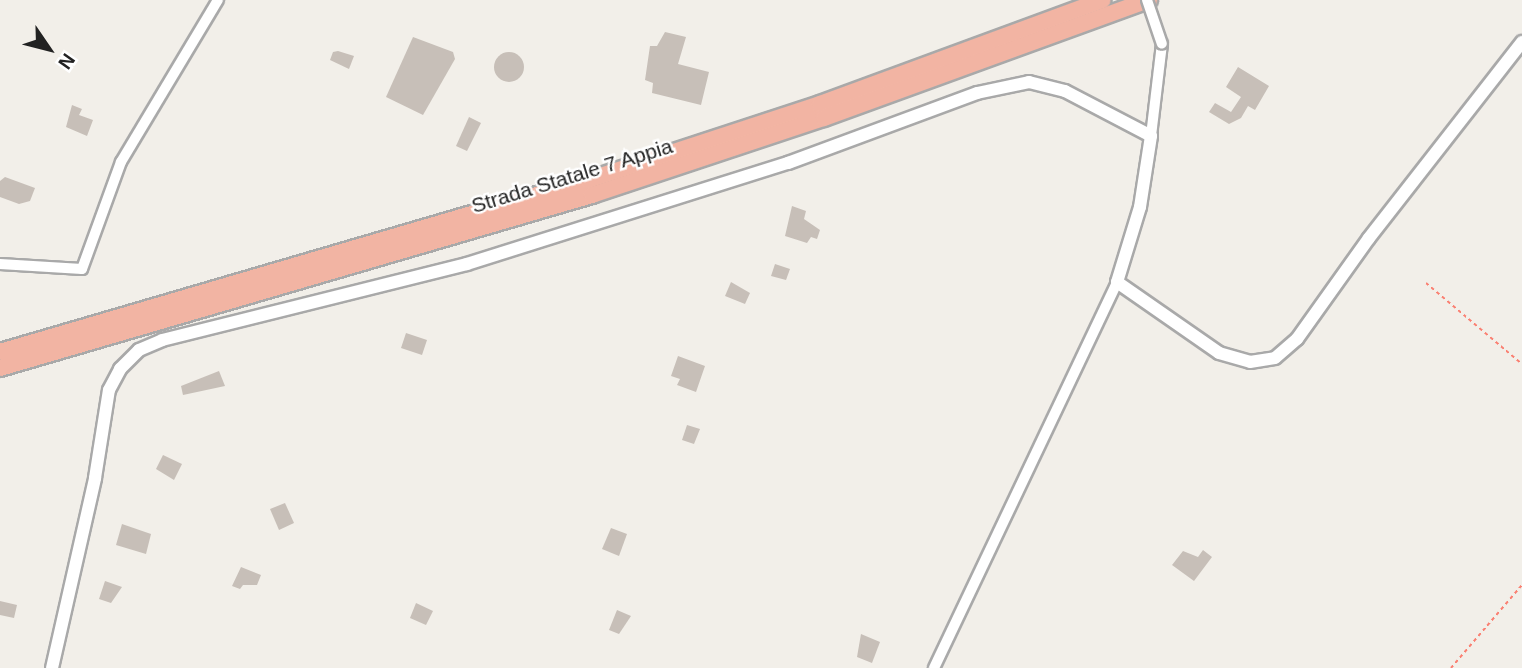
<!DOCTYPE html>
<html>
<head>
<meta charset="utf-8">
<style>
	body { margin:0 }
	#map { position:relative; width:1522px; height:668px; overflow:hidden; background:#f2efe9; font-family:Helvetica,sans-serif }
	div>[style] { position:absolute }
	[style*='--x'] { left:calc(var(--x)*1px); top:calc(var(--y)*1px); width:calc(var(--w)*1px); rotate:calc(var(--a)*1deg) }
	.building>* { inset:0; background:#c7bfb8 }
	.round { border-radius:50% }
	.path>* { height:2px; margin-top:-1px; transform-origin:0; background:repeating-linear-gradient(90deg,#fa8072 0 3.5px,transparent 0 7px) }
	.roads { filter:drop-shadow(2px 0 #a9a9a9) drop-shadow(-2px 0 #a9a9a9) drop-shadow(0 2px #a9a9a9) drop-shadow(0 -2px #a9a9a9) }
	.minor>* { height:10px; margin:-5px; padding:0 5px; transform-origin:5px; border-radius:5px; background:#fff }
	.tertiary>* { height:12px; margin:-6px; padding:0 6px; transform-origin:6px; border-radius:6px; background:#fff }
	.trunk>* { height:16px; margin:-8px; padding:0 8px; transform-origin:8px; border-radius:8px; background:#f2b4a3 }
	.bridges { filter:drop-shadow(2px 0 #a9a9a9) drop-shadow(-2px 0 #a9a9a9) drop-shadow(0 2px #a9a9a9) drop-shadow(0 -2px #a9a9a9) }
	.minor-bridge>* { height:10px; margin:-5px; padding:0 5px; transform-origin:5px; border-radius:5px; background:#fff }
	span { translate:-50% -50%; white-space:nowrap; text-align:center; line-height:1.15; -webkit-text-stroke:5px #fff; paint-order:stroke }
	.street-label { font-size:21px; color:#222 }
	.north { position:absolute; left:14px; top:14px; width:70px; height:70px; -webkit-text-stroke:5px #fff; paint-order:stroke; rotate:125deg; font-size:19px; font-weight:700; line-height:28px; text-align:center; color:#222 }
	.north::after { content:''; display:block; margin:auto; width:24px; height:32px; background:#222; clip-path:polygon(50% 0,100% 100%,50% 72%,0 100%) }
</style>
</head>
<body>
<div id="map">
	<div class="building">
		<i style="clip-path:polygon(665px 32px,686px 37px,678px 64px,709px 72px,701px 105px,652px 93px,653px 83px,645px 80px,650px 46px,657px 46px)"></i>
		<i style="clip-path:polygon(413px 37px,453px 52px,455px 59px,423px 115px,386px 97px)"></i>
		<i style="clip-path:polygon(338px 51px,354px 56px,349px 69px,330px 60px,333px 52px)"></i>
		<i class="round" style="left:494px;top:52px;width:30px;height:30px"></i>
		<i style="clip-path:polygon(1238px 67px,1269px 86px,1255px 110px,1248px 106px,1241px 118px,1229px 124px,1209px 112px,1215px 103px,1231px 112px,1241px 97px,1226px 87px)"></i>
		<i style="clip-path:polygon(72px 105px,82px 109px,79px 115px,93px 120px,87px 136px,66px 127px)"></i>
		<i style="clip-path:polygon(469px 117px,481px 123px,467px 151px,456px 146px)"></i>
		<i style="clip-path:polygon(5px 177px,35px 188px,30px 201px,19px 204px,0 197px,0 181px)"></i>
		<i style="clip-path:polygon(792px 206px,806px 211px,804px 219px,820px 230px,817px 239px,811px 237px,807px 243px,785px 236px)"></i>
		<i style="clip-path:polygon(775px 264px,790px 269px,786px 280px,771px 276px)"></i>
		<i style="clip-path:polygon(731px 282px,750px 293px,745px 304px,725px 296px)"></i>
		<i style="clip-path:polygon(406px 333px,427px 340px,422px 355px,401px 348px)"></i>
		<i style="clip-path:polygon(678px 356px,705px 366px,696px 392px,677px 385px,680px 379px,671px 376px)"></i>
		<i style="clip-path:polygon(219px 371px,225px 386px,183px 395px,181px 386px)"></i>
		<i style="clip-path:polygon(687px 425px,700px 429px,694px 444px,682px 440px)"></i>
		<i style="clip-path:polygon(163px 455px,182px 464px,174px 480px,156px 469px)"></i>
		<i style="clip-path:polygon(285px 503px,294px 523px,279px 530px,270px 509px)"></i>
		<i style="clip-path:polygon(122px 524px,151px 534px,146px 554px,116px 545px)"></i>
		<i style="clip-path:polygon(611px 528px,627px 534px,619px 556px,602px 549px)"></i>
		<i style="clip-path:polygon(1203px 550px,1212px 557px,1194px 581px,1172px 565px,1183px 551px,1198px 557px)"></i>
		<i style="clip-path:polygon(241px 567px,261px 575px,257px 585px,243px 585px,240px 589px,232px 586px)"></i>
		<i style="clip-path:polygon(105px 581px,122px 587px,111px 603px,99px 599px)"></i>
		<i style="clip-path:polygon(0 601px,17px 605px,14px 618px,0 615px)"></i>
		<i style="clip-path:polygon(416px 603px,433px 611px,426px 625px,410px 618px)"></i>
		<i style="clip-path:polygon(617px 610px,631px 616px,619px 634px,609px 630px)"></i>
		<i style="clip-path:polygon(861px 634px,880px 642px,872px 663px,857px 657px)"></i>
	</div>
	<div class="path">
		<i style="--x:1426;--y:283;--w:126;--a:40.2"></i>
		<i style="--x:1451;--y:668;--w:109;--a:-49.5"></i>
	</div>
	<div class="roads">
		<div class="minor">
			<i style="--x:1151;--y:136;--w:93;--a:-83.2"></i>
			<i style="--x:0;--y:264;--w:82;--a:3.5"></i>
			<i style="--x:82;--y:269;--w:114;--a:-70"></i>
			<i style="--x:121;--y:162;--w:189;--a:-59.1"></i>
			<i style="--x:934;--y:668;--w:427;--a:-64.6"></i>
		</div>
		<div class="tertiary">
			<i style="--x:52;--y:668;--w:195;--a:-77.2"></i>
			<i style="--x:95;--y:478;--w:89;--a:-81"></i>
			<i style="--x:109;--y:390;--w:24;--a:-62"></i>
			<i style="--x:120;--y:369;--w:27;--a:-45"></i>
			<i style="--x:139;--y:350;--w:25;--a:-23"></i>
			<i style="--x:162;--y:340;--w:314;--a:-14"></i>
			<i style="--x:467;--y:264;--w:337;--a:-17.5"></i>
			<i style="--x:788;--y:163;--w:202;--a:-20.3"></i>
			<i style="--x:977;--y:93;--w:53;--a:-11.9"></i>
			<i style="--x:1029;--y:82;--w:37;--a:14"></i>
			<i style="--x:1065;--y:91;--w:97;--a:27.6"></i>
			<i style="--x:1151;--y:136;--w:72;--a:98.8"></i>
			<i style="--x:1140;--y:207;--w:78;--a:107"></i>
			<i style="--x:1117;--y:282;--w:124;--a:34.8"></i>
			<i style="--x:1219;--y:353;--w:32;--a:16"></i>
			<i style="--x:1250;--y:362;--w:25;--a:-9"></i>
			<i style="--x:1275;--y:358;--w:29;--a:-41"></i>
			<i style="--x:1297;--y:339;--w:124;--a:-54.5"></i>
			<i style="--x:1369;--y:238;--w:249;--a:-52"></i>
		</div>
		<div class="trunk">
			<i style="--x:0;--y:352;--w:613;--a:-16.31"></i>
			<i style="--x:588;--y:180;--w:244;--a:-18.1"></i>
			<i style="--x:820;--y:104;--w:301;--a:-20.2"></i>
			<i style="--x:0;--y:368;--w:617;--a:-16.29"></i>
			<i style="--x:592;--y:195;--w:244;--a:-18.4"></i>
			<i style="--x:824;--y:118;--w:346;--a:-20"></i>
		</div>
	</div>
	<div class="bridges">
		<div class="minor-bridge">
			<i style="--x:1147;--y:0;--w:46;--a:71.2"></i>
		</div>
	</div>
	<div class="street-label">
		<span style="left:572px;top:176px;rotate:-17deg">Strada Statale 7 Appia</span>
	</div>
	<div class="north">N</div>
</div>
</body>
</html>
